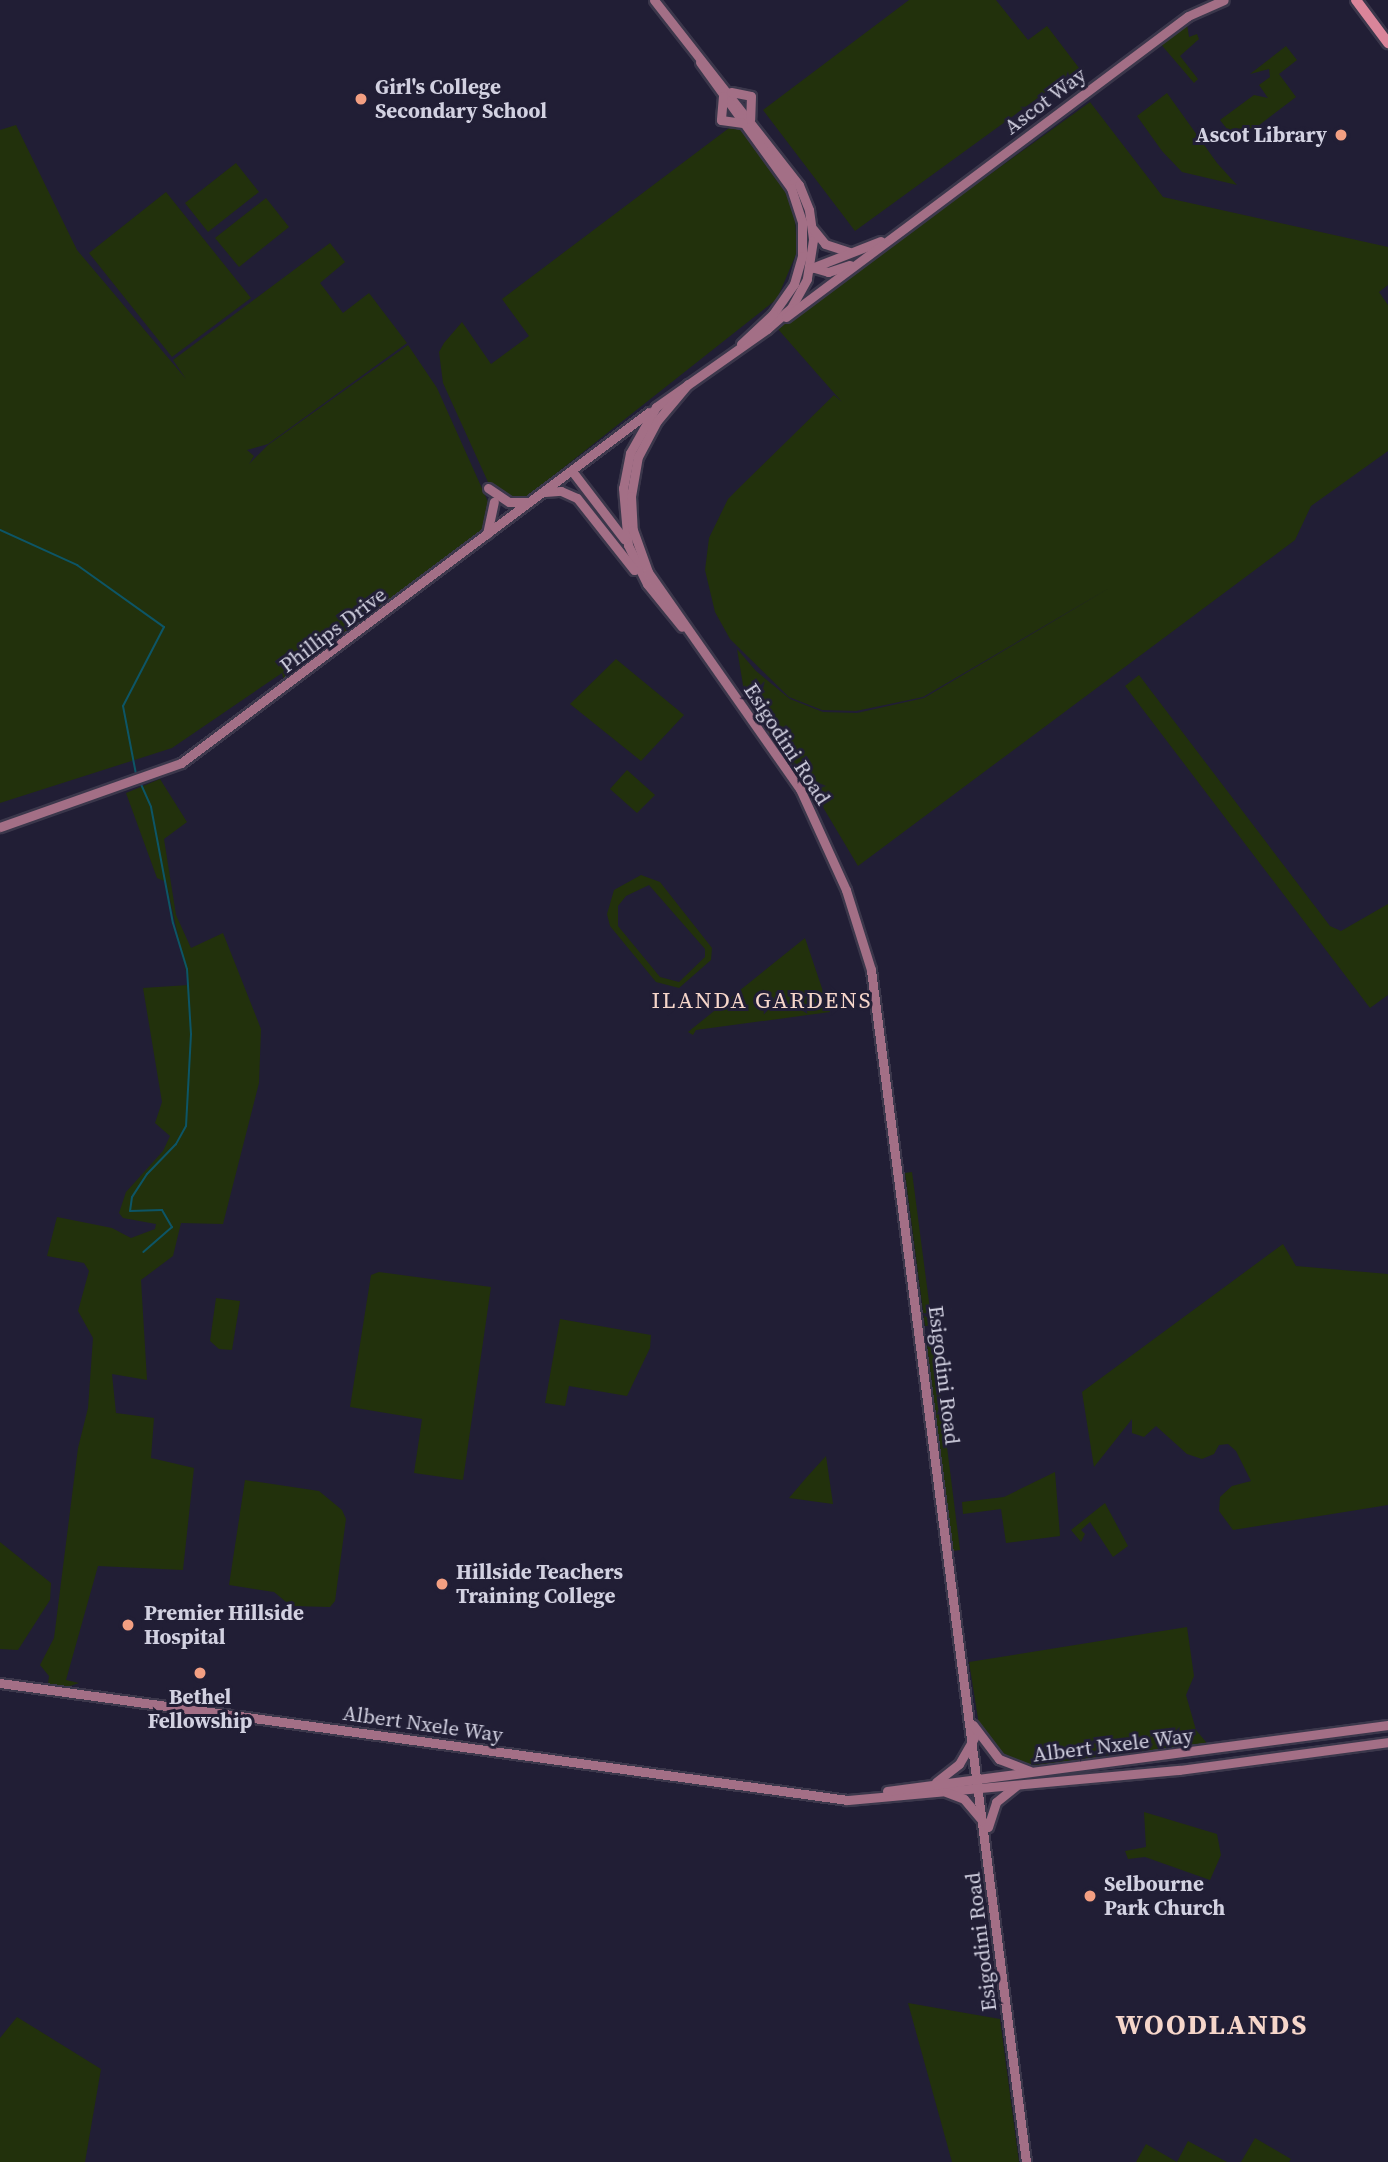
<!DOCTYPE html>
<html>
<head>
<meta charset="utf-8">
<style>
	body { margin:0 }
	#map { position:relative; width:1388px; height:2162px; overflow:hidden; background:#211e35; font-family:"Source Serif 4",serif }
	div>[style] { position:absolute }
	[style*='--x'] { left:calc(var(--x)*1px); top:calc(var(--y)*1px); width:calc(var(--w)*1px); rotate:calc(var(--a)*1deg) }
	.green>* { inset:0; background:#22310c }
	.stream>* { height:2px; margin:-1px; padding:0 1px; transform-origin:1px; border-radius:1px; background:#0d5566 }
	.roads { filter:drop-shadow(2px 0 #3b374b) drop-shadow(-2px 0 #3b374b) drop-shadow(0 2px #3b374b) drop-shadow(0 -2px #3b374b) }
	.major>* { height:9px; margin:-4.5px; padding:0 4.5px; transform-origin:4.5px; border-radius:4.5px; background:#a36f86 }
	.highway>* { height:10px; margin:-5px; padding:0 5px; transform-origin:5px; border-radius:5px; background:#da859a }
	.dots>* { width:19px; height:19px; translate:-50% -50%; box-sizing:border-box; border:4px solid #211e35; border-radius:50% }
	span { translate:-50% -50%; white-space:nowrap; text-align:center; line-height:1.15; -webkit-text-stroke:6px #211e35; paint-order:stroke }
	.poi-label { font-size:21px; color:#d2d1e1; font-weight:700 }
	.left { translate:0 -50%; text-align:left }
	.right { translate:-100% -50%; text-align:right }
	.street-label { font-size:21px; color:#d2d1e1 }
	.neighbourhood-label { font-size:23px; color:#f6d6ca; letter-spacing:2px }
	.district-label { font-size:28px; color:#f6d6ca; font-weight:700; letter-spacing:2px }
</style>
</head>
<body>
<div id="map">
	<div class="green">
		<i style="clip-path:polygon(909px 0,996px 0,1028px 40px,1047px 26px,1079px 68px,855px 231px,763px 110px)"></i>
		<i style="clip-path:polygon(1187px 24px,1189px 37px,1197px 34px,1199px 39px,1180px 56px,1198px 79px,1194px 83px,1159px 42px)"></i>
		<i style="clip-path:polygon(1286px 46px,1297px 60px,1279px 74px,1296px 97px,1237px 142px,1220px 120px,1254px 95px,1268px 98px,1259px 85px,1270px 77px,1269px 69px,1250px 74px)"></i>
		<i style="clip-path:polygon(1167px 93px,1217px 163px,1237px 185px,1182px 172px,1162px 151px,1137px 116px)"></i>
		<i style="clip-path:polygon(1090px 102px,1163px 197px,1388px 247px,1388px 285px,1379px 292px,1388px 305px,1388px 451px,1311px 506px,1295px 540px,858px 866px,811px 787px,815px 780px,806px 793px,746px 703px,737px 649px,756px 671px,790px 699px,823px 712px,857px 713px,924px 698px,1111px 587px,923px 697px,856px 711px,822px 710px,789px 697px,730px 639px,715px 612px,705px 570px,709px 538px,728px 499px,741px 486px,834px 395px,842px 402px,777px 328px)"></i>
		<i style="clip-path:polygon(16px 125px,77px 250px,186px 379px,173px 360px,330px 243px,345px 262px,320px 283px,343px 313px,369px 293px,407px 343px,268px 444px,247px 450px,254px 456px,249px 464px,268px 445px,408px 345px,437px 388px,489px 504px,484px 530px,284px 682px,282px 673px,172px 748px,0 803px,0 130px)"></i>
		<i style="clip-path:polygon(733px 125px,740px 125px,787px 190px,795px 218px,797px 252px,777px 299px,525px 498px,507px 498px,488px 482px,443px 383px,439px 352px,444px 343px,462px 322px,491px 364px,529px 336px,502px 299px)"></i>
		<i style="clip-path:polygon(236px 163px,259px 192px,208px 232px,185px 203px)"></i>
		<i style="clip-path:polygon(166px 192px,251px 298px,172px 357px,89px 253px)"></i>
		<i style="clip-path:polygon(266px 198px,289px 227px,239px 267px,215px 238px)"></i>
		<i style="clip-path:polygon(616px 659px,684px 715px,641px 761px,570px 704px)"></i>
		<i style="clip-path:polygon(1139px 675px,1330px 926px,1341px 931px,1388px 904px,1388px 995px,1370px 1008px,1125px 686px)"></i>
		<i style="clip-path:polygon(627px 770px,655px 795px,637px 813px,610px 789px)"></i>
		<i style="clip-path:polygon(160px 779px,187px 822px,164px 839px,176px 915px,191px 948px,223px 933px,261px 1029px,259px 1083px,223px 1224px,181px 1223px,173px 1256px,141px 1280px,147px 1380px,112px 1374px,116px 1413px,154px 1418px,151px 1458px,194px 1468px,183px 1570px,98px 1566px,66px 1680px,79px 1683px,67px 1687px,48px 1684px,49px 1676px,40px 1665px,54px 1638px,78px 1448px,88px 1408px,93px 1338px,78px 1311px,89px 1271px,84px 1263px,47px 1256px,57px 1217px,112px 1228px,131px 1238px,155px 1229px,156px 1224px,123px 1218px,119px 1213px,126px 1192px,163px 1151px,170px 1136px,155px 1123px,162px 1102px,143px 988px,189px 985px,166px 882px,157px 878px,126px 793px)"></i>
		<i style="clip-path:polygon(evenodd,641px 875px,660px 882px,712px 948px,711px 960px,679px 988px,656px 982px,610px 926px,607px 914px,614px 890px,641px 875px,649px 885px,705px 949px,705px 957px,679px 982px,660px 977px,618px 926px,618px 906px,626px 896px,649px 885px)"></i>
		<i style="clip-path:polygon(805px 938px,830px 1012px,696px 1030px,693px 1035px,688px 1032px)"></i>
		<i style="clip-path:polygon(912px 1172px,932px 1325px,925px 1326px,905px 1173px)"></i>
		<i style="clip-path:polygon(1283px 1244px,1296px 1266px,1388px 1274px,1388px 1505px,1233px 1530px,1219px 1511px,1220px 1497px,1232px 1486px,1251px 1481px,1236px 1451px,1228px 1444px,1219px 1445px,1214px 1454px,1202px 1459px,1187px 1454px,1156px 1426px,1144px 1437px,1132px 1433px,1132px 1419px,1094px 1467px,1082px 1392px)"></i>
		<i style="clip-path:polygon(379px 1272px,491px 1287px,463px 1480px,414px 1473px,422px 1419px,350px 1407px,371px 1275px)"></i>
		<i style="clip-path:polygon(216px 1298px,240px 1301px,232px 1350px,219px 1349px,210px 1341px)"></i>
		<i style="clip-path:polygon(560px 1319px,651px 1335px,650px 1348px,627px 1396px,569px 1386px,565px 1406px,545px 1403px)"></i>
		<i style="clip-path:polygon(933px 1336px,960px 1550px,953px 1551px,926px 1337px)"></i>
		<i style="clip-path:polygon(826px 1456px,833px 1504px,789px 1498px,806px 1478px)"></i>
		<i style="clip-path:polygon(1055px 1472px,1060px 1536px,1006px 1543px,1001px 1509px,963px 1514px,962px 1502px,1004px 1497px)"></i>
		<i style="clip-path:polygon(245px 1480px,319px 1491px,342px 1510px,346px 1519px,335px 1601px,330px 1607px,291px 1606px,274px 1592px,229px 1585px)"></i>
		<i style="clip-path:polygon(1105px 1503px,1128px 1546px,1113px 1557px,1090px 1522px,1081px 1530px,1085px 1534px,1081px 1542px,1071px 1530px)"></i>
		<i style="clip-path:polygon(0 1542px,51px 1583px,50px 1600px,18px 1650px,0 1649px)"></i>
		<i style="clip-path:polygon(1187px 1627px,1194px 1676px,1186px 1695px,1196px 1730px,1210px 1747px,1027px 1767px,999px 1756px,980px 1731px,969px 1662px)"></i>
		<i style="clip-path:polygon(1144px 1812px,1217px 1834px,1221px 1855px,1210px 1880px,1145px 1857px,1128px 1859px,1125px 1851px,1146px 1847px)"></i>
		<i style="clip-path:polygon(908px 2003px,1000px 2019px,1019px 2162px,952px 2162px)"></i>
		<i style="clip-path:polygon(17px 2017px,101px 2069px,85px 2162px,0 2162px,0 2038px)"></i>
		<i style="clip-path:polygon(1255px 2138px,1291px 2159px,1289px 2162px,1241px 2162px)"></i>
		<i style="clip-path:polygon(1188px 2141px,1227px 2162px,1136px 2162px,1146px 2144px,1177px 2162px)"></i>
	</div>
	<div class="stream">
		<i style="--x:0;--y:530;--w:85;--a:24.4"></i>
		<i style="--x:77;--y:565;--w:107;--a:35.5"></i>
		<i style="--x:164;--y:627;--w:89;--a:117.4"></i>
		<i style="--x:123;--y:706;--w:69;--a:79.2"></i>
		<i style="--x:140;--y:782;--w:27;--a:66"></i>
		<i style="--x:151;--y:807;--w:118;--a:79.3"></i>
		<i style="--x:173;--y:923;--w:48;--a:73.1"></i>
		<i style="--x:187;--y:969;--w:65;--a:86.5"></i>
		<i style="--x:191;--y:1034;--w:92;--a:93.1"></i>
		<i style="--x:186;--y:1126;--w:21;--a:119"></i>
		<i style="--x:176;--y:1144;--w:42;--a:134"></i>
		<i style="--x:147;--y:1174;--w:27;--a:123"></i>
		<i style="--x:132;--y:1197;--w:14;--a:98"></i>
		<i style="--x:130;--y:1211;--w:32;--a:-2"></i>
		<i style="--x:162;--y:1210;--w:20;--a:60"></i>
		<i style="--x:172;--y:1227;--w:38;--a:139"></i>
	</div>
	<div class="roads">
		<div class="major">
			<i style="--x:654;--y:0;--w:235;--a:51.9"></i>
			<i style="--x:799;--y:185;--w:27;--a:68"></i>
			<i style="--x:809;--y:210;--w:30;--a:82"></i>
			<i style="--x:813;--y:240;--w:39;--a:99"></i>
			<i style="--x:807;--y:279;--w:33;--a:119"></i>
			<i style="--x:791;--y:308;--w:32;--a:139"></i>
			<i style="--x:767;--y:329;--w:136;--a:144.9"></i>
			<i style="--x:656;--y:407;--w:53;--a:119.5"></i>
			<i style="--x:630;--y:453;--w:36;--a:101"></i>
			<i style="--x:623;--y:488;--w:57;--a:85"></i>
			<i style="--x:628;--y:545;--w:43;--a:64"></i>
			<i style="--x:647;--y:584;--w:55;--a:50.9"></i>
			<i style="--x:700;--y:62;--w:155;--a:54.2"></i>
			<i style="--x:791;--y:188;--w:36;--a:72"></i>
			<i style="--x:802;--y:222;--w:34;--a:90"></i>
			<i style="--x:802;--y:256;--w:29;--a:106"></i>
			<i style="--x:794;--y:284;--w:37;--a:125"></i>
			<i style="--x:773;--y:314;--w:44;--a:136.8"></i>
			<i style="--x:731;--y:92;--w:20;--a:11"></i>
			<i style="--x:751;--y:96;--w:23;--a:92"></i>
			<i style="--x:723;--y:96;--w:24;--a:95"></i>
			<i style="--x:721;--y:120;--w:22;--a:8"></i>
			<i style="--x:813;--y:229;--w:19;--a:51"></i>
			<i style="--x:825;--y:244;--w:25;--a:18"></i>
			<i style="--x:811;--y:267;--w:18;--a:16"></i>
			<i style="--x:828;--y:272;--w:23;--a:-18"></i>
			<i style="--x:809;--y:269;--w:77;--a:-21.3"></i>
			<i style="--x:786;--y:317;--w:502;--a:-36.82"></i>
			<i style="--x:1188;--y:16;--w:39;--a:-24"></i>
			<i style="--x:688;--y:384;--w:48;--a:130"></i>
			<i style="--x:657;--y:421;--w:40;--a:118"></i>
			<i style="--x:638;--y:456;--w:41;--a:99.9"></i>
			<i style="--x:631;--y:496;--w:34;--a:87"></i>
			<i style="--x:633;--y:530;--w:45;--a:70.3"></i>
			<i style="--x:648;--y:572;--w:265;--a:55"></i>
			<i style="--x:800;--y:789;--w:111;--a:65.5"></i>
			<i style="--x:846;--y:890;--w:84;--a:72.6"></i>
			<i style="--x:871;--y:970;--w:1202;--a:82.59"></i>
			<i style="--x:572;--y:471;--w:86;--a:52.6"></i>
			<i style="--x:488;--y:488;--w:25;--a:34"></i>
			<i style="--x:509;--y:502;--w:20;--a:0"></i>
			<i style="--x:545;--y:492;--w:16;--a:-4"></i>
			<i style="--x:561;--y:491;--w:17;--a:24"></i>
			<i style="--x:577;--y:498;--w:92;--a:51.6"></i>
			<i style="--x:487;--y:534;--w:33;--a:-78"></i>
			<i style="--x:0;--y:827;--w:192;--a:-19.5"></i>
			<i style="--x:181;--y:763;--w:585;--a:-36.87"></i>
			<i style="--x:0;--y:1683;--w:855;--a:7.86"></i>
			<i style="--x:847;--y:1800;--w:333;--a:-5.2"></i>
			<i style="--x:1179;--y:1770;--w:211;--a:-7.6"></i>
			<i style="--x:973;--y:1725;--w:43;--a:52.6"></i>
			<i style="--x:999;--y:1759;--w:33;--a:21"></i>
			<i style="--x:936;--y:1782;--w:29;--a:-38"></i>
			<i style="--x:959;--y:1764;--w:30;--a:-60"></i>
			<i style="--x:887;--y:1791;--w:505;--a:-7.5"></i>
			<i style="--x:946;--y:1792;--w:19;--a:21"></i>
			<i style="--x:964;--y:1799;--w:30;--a:50"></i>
			<i style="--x:988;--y:1827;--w:26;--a:-72"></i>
			<i style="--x:996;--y:1802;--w:26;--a:-39"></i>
		</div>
		<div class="highway">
			<i style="--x:1356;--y:0;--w:54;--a:53.3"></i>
		</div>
	</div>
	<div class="dots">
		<i style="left:361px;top:99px;background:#f39f82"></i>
		<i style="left:1341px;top:135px;background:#f39f82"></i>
		<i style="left:442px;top:1584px;background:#f39f82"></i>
		<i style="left:128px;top:1625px;background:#f39f82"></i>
		<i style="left:200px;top:1673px;background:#f39f82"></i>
		<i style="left:1090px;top:1896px;background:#f39f82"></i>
	</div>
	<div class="poi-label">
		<span class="left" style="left:375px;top:99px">Girl's College<br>Secondary School</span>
		<span class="right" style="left:1327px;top:135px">Ascot Library</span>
		<span class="left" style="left:456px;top:1584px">Hillside Teachers<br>Training College</span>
		<span class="left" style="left:144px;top:1625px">Premier Hillside<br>Hospital</span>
		<span style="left:200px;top:1709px">Bethel<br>Fellowship</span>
		<span class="left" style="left:1104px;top:1896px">Selbourne<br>Park Church</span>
	</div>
	<div class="street-label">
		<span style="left:1045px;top:101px;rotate:-37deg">Ascot Way</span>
		<span style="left:333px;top:630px;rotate:-37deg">Phillips Drive</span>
		<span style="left:787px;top:744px;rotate:57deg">Esigodini Road</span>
		<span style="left:944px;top:1375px;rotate:83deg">Esigodini Road</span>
		<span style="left:423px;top:1724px;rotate:8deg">Albert Nxele Way</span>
		<span style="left:1113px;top:1745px;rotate:-7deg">Albert Nxele Way</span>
		<span style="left:981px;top:1942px;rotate:-97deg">Esigodini Road</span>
	</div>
	<div class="neighbourhood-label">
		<span style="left:762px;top:1000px">ILANDA GARDENS</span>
	</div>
	<div class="district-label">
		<span style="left:1212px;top:2024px">WOODLANDS</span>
	</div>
</div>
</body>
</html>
